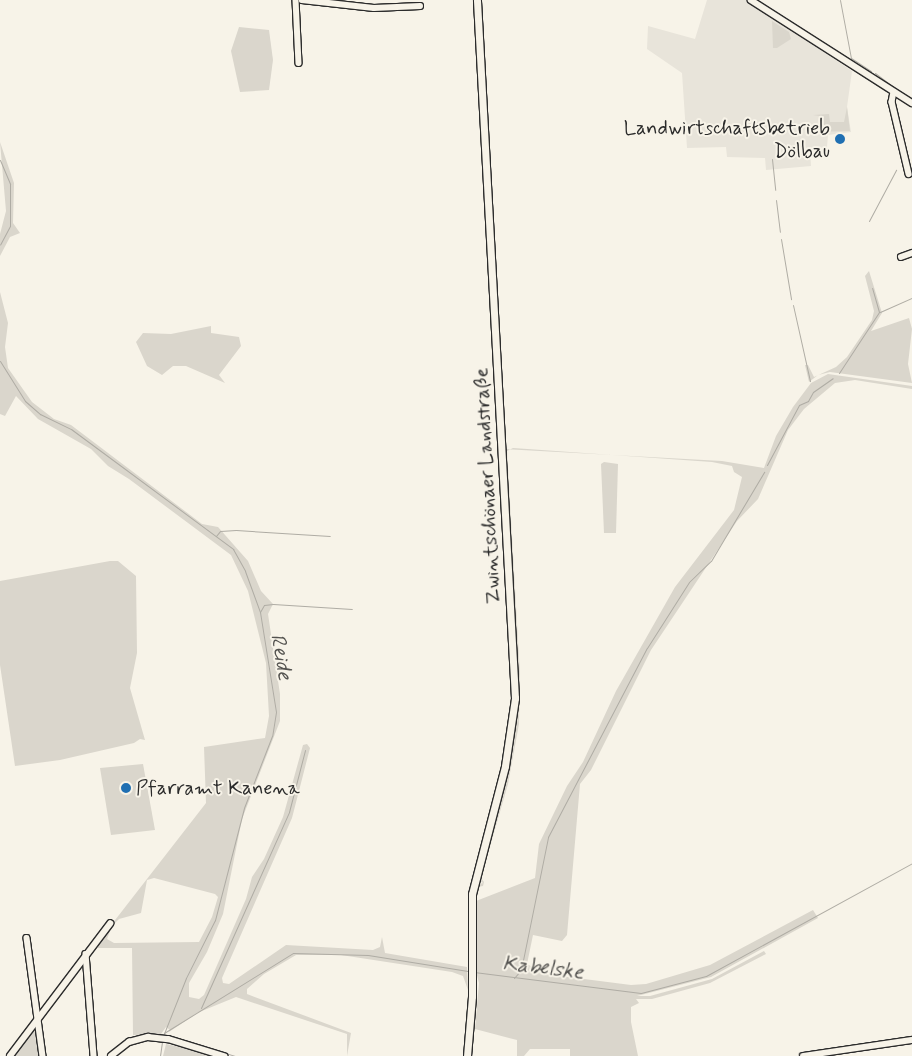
<!DOCTYPE html>
<html>
<head>
<meta charset="utf-8">
<style>
	body { margin:0 }
	#map { position:relative; width:912px; height:1056px; overflow:hidden; background:#f7f3e8; font-family:Mynerve,sans-serif }
	div>[style] { position:absolute }
	[style*='--x'] { left:calc(var(--x)*1px); top:calc(var(--y)*1px); width:calc(var(--w)*1px); rotate:calc(var(--a)*1deg) }
	.built>* { inset:0; background:#e8e4da }
	.green>* { inset:0; background:#dad6cc }
	.stream>* { height:1px; margin:-0.5px; padding:0 0.5px; transform-origin:0.5px; border-radius:0.5px; background:#afaca4 }
	.roads { filter:drop-shadow(1px 0 #2b2b2b) drop-shadow(-1px 0 #2b2b2b) drop-shadow(0 1px #2b2b2b) drop-shadow(0 -1px #2b2b2b) }
	.minor>* { height:5.5px; margin:-2.75px; padding:0 2.75px; transform-origin:2.75px; border-radius:2.75px; background:#f7f3e8 }
	.major>* { height:7px; margin:-3.5px; padding:0 3.5px; transform-origin:3.5px; border-radius:3.5px; background:#f7f3e8 }
	.dots>* { width:14px; height:14px; translate:-50% -50%; box-sizing:border-box; border:2px solid #f7f3e8; border-radius:50% }
	span { translate:-50% -50%; white-space:nowrap; text-align:center; line-height:1.15; -webkit-text-stroke:4px #f7f3e8; paint-order:stroke }
	.poi-label { font-size:20px; color:#2b2b2b }
	.right { translate:-100% -50%; text-align:right }
	.left { translate:0 -50%; text-align:left }
	.street-label { font-size:20px; color:#2b2b2b }
	.water-label { font-size:21px; color:#53524f; font-style:italic }
</style>
</head>
<body>
<div id="map">
	<div class="built">
		<i style="clip-path:polygon(707px 0,746px 0,852px 71px,847px 107px,851px 132px,828px 135px,827px 147px,810px 149px,811px 166px,766px 170px,765px 158px,727px 157px,726px 147px,687px 148px,682px 73px,647px 49px,648px 26px,695px 39px)"></i>
	</div>
	<div class="green">
		<i style="clip-path:polygon(772px 21px,789px 32px,791px 39px,777px 48px,773px 48px)"></i>
		<i style="clip-path:polygon(239px 27px,269px 30px,273px 60px,269px 90px,240px 92px,231px 51px)"></i>
		<i style="clip-path:polygon(847px 107px,850px 131px,816px 132px,824px 127px,820px 116px,813px 115px,829px 114px,830px 122px,844px 122px)"></i>
		<i style="clip-path:polygon(0 142px,14px 183px,13px 223px,20px 233px,10px 237px,0 256px,0 234px,6px 211px)"></i>
		<i style="clip-path:polygon(869px 271px,882px 313px,871px 331px,909px 318px,912px 329px,908px 364px,912px 383px,830px 372px,818px 375px,809px 382px,805px 365px,808px 365px,814px 377px,836px 367px,847px 357px,872px 320px,874px 311px,865px 276px)"></i>
		<i style="clip-path:polygon(evenodd,0 292px,8px 323px,5px 347px,8px 368px,32px 402px,54px 419px,71px 425px,202px 524px,218px 527px,248px 561px,261px 591px,273px 604px,268px 614px,280px 694px,280px 721px,242px 819px,223px 914px,207px 952px,189px 983px,189px 997px,199px 999px,204px 995px,246px 899px,252px 877px,264px 859px,283px 817px,303px 745px,307px 744px,310px 748px,292px 818px,222px 978px,223px 983px,229px 984px,286px 945px,373px 950px,380px 947px,382px 937px,385px 953px,467px 967px,468px 990px,463px 976px,452px 972px,341px 955px,296px 955px,264px 974px,247px 989px,247px 994px,351px 1033px,347px 1056px,347px 1034px,236px 997px,197px 1013px,169px 1032px,170px 1030px,166px 1027px,161px 1034px,133px 1035px,132px 948px,98px 948px,98px 942px,206px 803px,204px 747px,265px 738px,269px 716px,266px 663px,248px 591px,231px 555px,129px 479px,108px 466px,91px 449px,38px 419px,16px 396px,5px 416px,0 414px,0 292px,154px 878px,215px 894px,218px 897px,212px 917px,199px 942px,114px 943px,107px 939px,112px 926px,119px 919px,141px 913px,147px 880px,154px 878px)"></i>
		<i style="clip-path:polygon(211px 326px,211px 333px,239px 337px,241px 346px,219px 375px,225px 383px,186px 366px,173px 366px,162px 375px,147px 366px,136px 342px,143px 333px,171px 334px)"></i>
		<i style="clip-path:polygon(evenodd,828px 374px,912px 386px,912px 389px,855px 380px,835px 383px,804px 409px,788px 430px,758px 499px,737px 521px,651px 650px,591px 770px,580px 784px,567px 935px,562px 941px,533px 935px,527px 964px,545px 974px,631px 985px,646px 984px,710px 965px,813px 910px,818px 918px,711px 977px,637px 996px,650px 996px,712px 979px,764px 951px,766px 954px,710px 983px,652px 999px,636px 999px,639px 1003px,631px 1007px,631px 1022px,638px 1056px,570px 1056px,570px 1049px,530px 1049px,524px 1056px,517px 1056px,517px 1040px,475px 1029px,479px 983px,474px 964px,473px 902px,476px 885px,483px 883px,478px 879px,514px 729px,505px 449px,722px 461px,764px 468px,776px 436px,793px 407px,811px 383px,828px 374px,513px 448px,712px 462px,732px 466px,734px 472px,742px 477px,734px 510px,675px 587px,616px 691px,583px 762px,567px 786px,539px 844px,535px 878px,476px 901px,477px 887px,483px 886px,484px 882px,481px 878px,508px 784px,519px 724px,520px 674px,507px 451px,513px 448px)"></i>
		<i style="clip-path:polygon(604px 462px,618px 464px,616px 533px,604px 533px,601px 464px)"></i>
		<i style="clip-path:polygon(110px 561px,118px 561px,136px 576px,137px 653px,130px 688px,145px 740px,140px 739px,134px 743px,60px 760px,15px 766px,0 665px,0 581px)"></i>
		<i style="clip-path:polygon(143px 764px,155px 830px,111px 835px,100px 768px)"></i>
		<i style="clip-path:polygon(36px 1028px,41px 1056px,13px 1056px,34px 1029px)"></i>
		<i style="clip-path:polygon(166px 1044px,184px 1048px,209px 1056px,163px 1056px)"></i>
	</div>
	<div class="stream">
		<i style="--x:840;--y:0;--w:59;--a:79.3"></i>
		<i style="--x:851;--y:58;--w:24;--a:33"></i>
		<i style="--x:852;--y:69;--w:40;--a:32.9"></i>
		<i style="--x:875;--y:73;--w:25;--a:37"></i>
		<i style="--x:772;--y:159;--w:31;--a:84"></i>
		<i style="--x:0;--y:160;--w:26;--a:67"></i>
		<i style="--x:10;--y:184;--w:42;--a:90"></i>
		<i style="--x:10;--y:226;--w:21;--a:118"></i>
		<i style="--x:776;--y:200;--w:32;--a:83"></i>
		<i style="--x:869;--y:221;--w:58;--a:-62.1"></i>
		<i style="--x:781;--y:239;--w:61;--a:80.5"></i>
		<i style="--x:793;--y:305;--w:78;--a:77.4"></i>
		<i style="--x:880;--y:312;--w:35;--a:-24"></i>
		<i style="--x:0;--y:361;--w:47;--a:58"></i>
		<i style="--x:25;--y:401;--w:20;--a:41"></i>
		<i style="--x:40;--y:414;--w:34;--a:26"></i>
		<i style="--x:71;--y:429;--w:202;--a:36.5"></i>
		<i style="--x:233;--y:549;--w:25;--a:61"></i>
		<i style="--x:245;--y:571;--w:44;--a:69.9"></i>
		<i style="--x:260;--y:612;--w:101;--a:80.9"></i>
		<i style="--x:276;--y:712;--w:24;--a:99"></i>
		<i style="--x:272;--y:736;--w:77;--a:111.3"></i>
		<i style="--x:244;--y:808;--w:116;--a:104.5"></i>
		<i style="--x:215;--y:920;--w:65;--a:116.6"></i>
		<i style="--x:186;--y:978;--w:62;--a:111.6"></i>
		<i style="--x:839;--y:373;--w:73;--a:-56.7"></i>
		<i style="--x:879;--y:312;--w:25;--a:-106"></i>
		<i style="--x:767;--y:465;--w:68;--a:-61.9"></i>
		<i style="--x:799;--y:405;--w:10;--a:-24"></i>
		<i style="--x:808;--y:401;--w:10;--a:-61"></i>
		<i style="--x:813;--y:392;--w:24;--a:-35"></i>
		<i style="--x:216;--y:536;--w:6;--a:-51"></i>
		<i style="--x:220;--y:531;--w:16;--a:-4"></i>
		<i style="--x:236;--y:530;--w:94;--a:3.7"></i>
		<i style="--x:260;--y:612;--w:8;--a:-60"></i>
		<i style="--x:264;--y:605;--w:9;--a:-6"></i>
		<i style="--x:273;--y:604;--w:79;--a:3.6"></i>
		<i style="--x:474;--y:972;--w:168;--a:7.2"></i>
		<i style="--x:641;--y:993;--w:67;--a:-14.7"></i>
		<i style="--x:706;--y:976;--w:235;--a:-28.7"></i>
		<i style="--x:514;--y:978;--w:11;--a:-49"></i>
		<i style="--x:521;--y:970;--w:136;--a:-78.5"></i>
		<i style="--x:548;--y:837;--w:213;--a:-62.4"></i>
		<i style="--x:647;--y:648;--w:78;--a:-57.5"></i>
		<i style="--x:689;--y:582;--w:30;--a:-44"></i>
		<i style="--x:711;--y:561;--w:104;--a:-59.2"></i>
		<i style="--x:201;--y:1008;--w:215;--a:-65.8"></i>
		<i style="--x:289;--y:812;--w:64;--a:-75.5"></i>
		<i style="--x:164;--y:1033;--w:152;--a:-31.8"></i>
		<i style="--x:293;--y:953;--w:75;--a:1.5"></i>
		<i style="--x:368;--y:955;--w:101;--a:9.1"></i>
		<i style="--x:164;--y:1034;--w:42;--a:16.7"></i>
		<i style="--x:209;--y:1048;--w:27;--a:17"></i>
		<i style="--x:160;--y:1056;--w:14;--a:-82"></i>
	</div>
	<div class="roads">
		<div class="minor">
			<i style="--x:296;--y:0;--w:63;--a:87.3"></i>
			<i style="--x:302;--y:0;--w:72;--a:6.3"></i>
			<i style="--x:374;--y:8;--w:46;--a:-2.5"></i>
			<i style="--x:751;--y:0;--w:191;--a:32.6"></i>
			<i style="--x:894;--y:92;--w:10;--a:101"></i>
			<i style="--x:892;--y:102;--w:74;--a:76.7"></i>
			<i style="--x:901;--y:257;--w:12;--a:-20"></i>
			<i style="--x:27;--y:938;--w:119;--a:82.3"></i>
			<i style="--x:86;--y:954;--w:102;--a:85.5"></i>
			<i style="--x:10;--y:1056;--w:166;--a:-52.9"></i>
			<i style="--x:111;--y:1056;--w:23;--a:-38"></i>
			<i style="--x:129;--y:1042;--w:20;--a:-15"></i>
			<i style="--x:148;--y:1037;--w:20;--a:6"></i>
			<i style="--x:168;--y:1039;--w:59;--a:16.9"></i>
			<i style="--x:803;--y:1056;--w:110;--a:-8.4"></i>
		</div>
		<div class="major">
			<i style="--x:467;--y:1056;--w:60;--a:-85.2"></i>
			<i style="--x:472;--y:996;--w:102;--a:-90"></i>
			<i style="--x:472;--y:894;--w:132;--a:-75.5"></i>
			<i style="--x:505;--y:766;--w:69;--a:-81.6"></i>
			<i style="--x:515;--y:698;--w:699;--a:-93.12"></i>
		</div>
	</div>
	<div class="dots">
		<i style="left:840px;top:139px;background:#1f6fb2"></i>
		<i style="left:126px;top:788px;background:#1f6fb2"></i>
	</div>
	<div class="poi-label">
		<span class="right" style="left:830px;top:140px">Landwirtschaftsbetrieb<br>Dölbau</span>
		<span class="left" style="left:136px;top:788px">Pfarramt Kanena</span>
	</div>
	<div class="street-label">
		<span style="left:488px;top:486px;rotate:-93deg">Zwintschönaer Landstraße</span>
	</div>
	<div class="water-label">
		<span style="left:281px;top:657px;rotate:80deg">Reide</span>
		<span style="left:543px;top:968px;rotate:7deg">Kabelske</span>
	</div>
</div>
</body>
</html>
